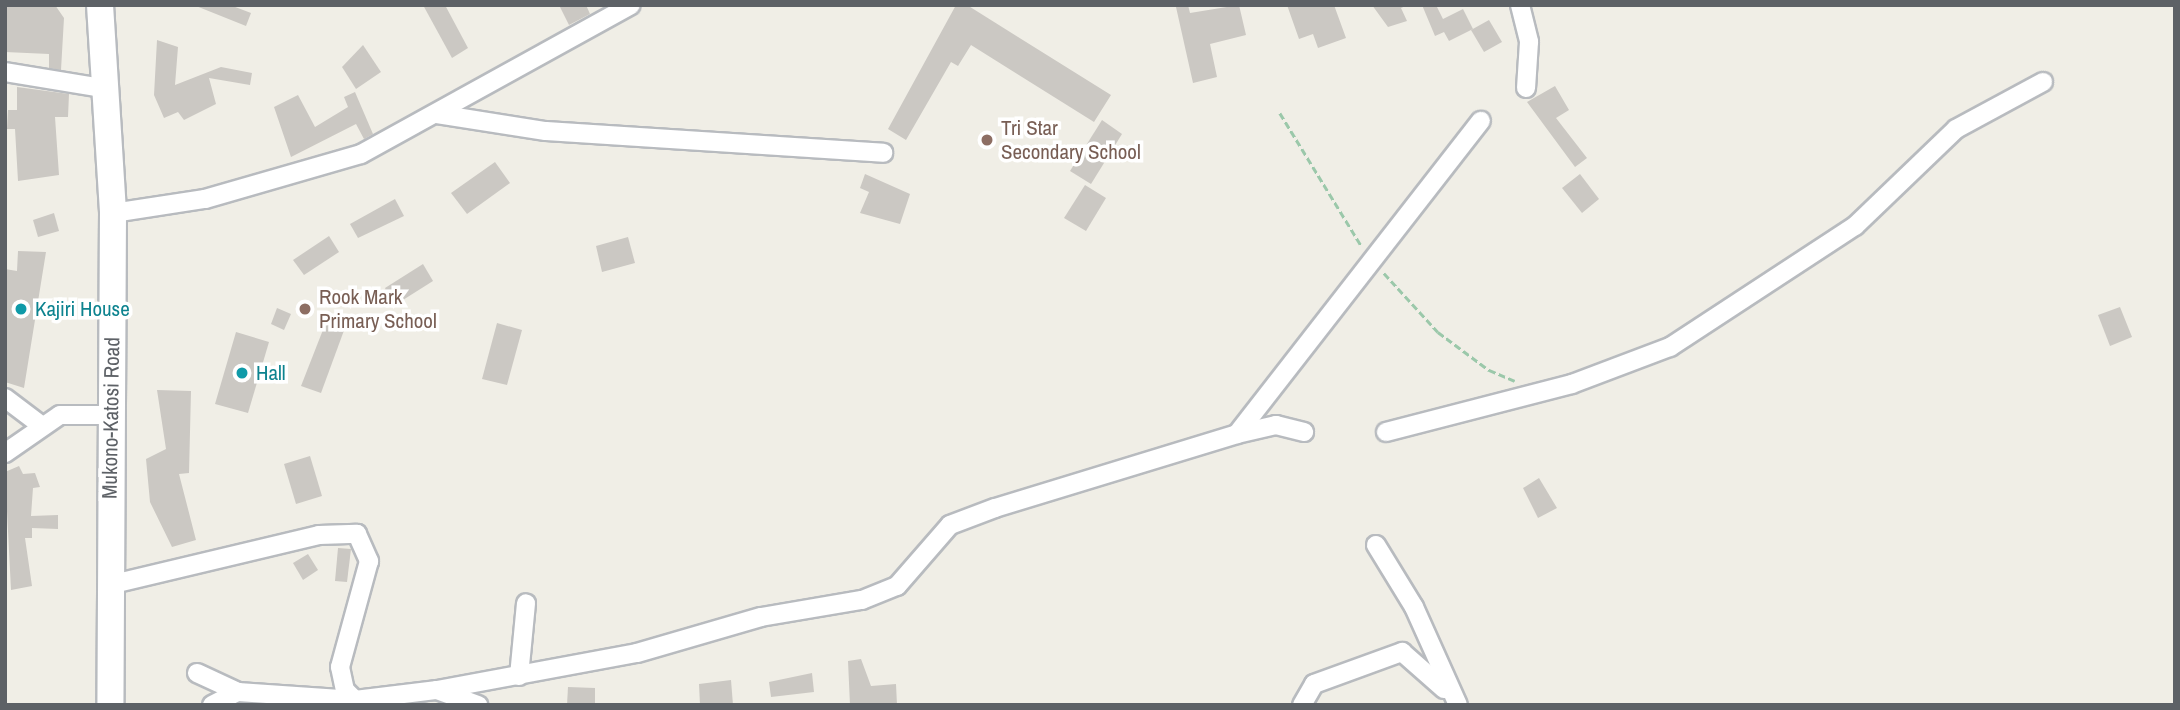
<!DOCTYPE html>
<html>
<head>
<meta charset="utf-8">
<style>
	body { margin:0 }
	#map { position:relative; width:2180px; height:710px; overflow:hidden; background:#f0eee6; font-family:"Archivo Narrow",sans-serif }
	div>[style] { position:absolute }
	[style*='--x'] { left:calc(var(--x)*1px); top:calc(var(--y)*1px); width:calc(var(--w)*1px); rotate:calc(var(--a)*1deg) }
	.building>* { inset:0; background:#cbc8c3 }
	.path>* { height:2.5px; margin-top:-1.25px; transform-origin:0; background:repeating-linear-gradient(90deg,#9bc8aa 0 7px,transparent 0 10.5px) }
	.roads { filter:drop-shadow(2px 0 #b8bbbf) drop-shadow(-2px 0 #b8bbbf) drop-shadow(0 2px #b8bbbf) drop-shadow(0 -2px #b8bbbf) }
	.minor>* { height:18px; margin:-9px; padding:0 9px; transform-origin:9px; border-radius:9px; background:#fff }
	.secondary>* { height:26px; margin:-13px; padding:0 13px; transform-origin:13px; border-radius:13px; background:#fff }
	.dots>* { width:19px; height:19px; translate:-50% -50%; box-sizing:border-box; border:4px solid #fff; border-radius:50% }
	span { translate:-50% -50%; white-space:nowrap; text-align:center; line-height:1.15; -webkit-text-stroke:7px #fff; paint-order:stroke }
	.education-label { font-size:21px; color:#785e54 }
	.left { translate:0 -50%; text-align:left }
	.culture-label { font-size:21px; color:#0d838f }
	.street-label { font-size:21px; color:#5d6166 }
	.frame { position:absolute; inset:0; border:7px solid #5d6166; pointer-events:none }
</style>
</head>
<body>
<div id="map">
	<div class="building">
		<i style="clip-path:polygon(5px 5px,55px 5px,64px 18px,61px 70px,49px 68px,49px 54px,5px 52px)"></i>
		<i style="clip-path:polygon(230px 5px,251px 13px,246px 26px,196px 6px)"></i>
		<i style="clip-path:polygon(423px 5px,445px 5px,468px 48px,452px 58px)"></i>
		<i style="clip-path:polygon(559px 5px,586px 5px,590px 14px,569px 25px)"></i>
		<i style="clip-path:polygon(956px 5px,967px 5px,1111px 95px,1094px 122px,971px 45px,958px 66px,951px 62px,906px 140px,888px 129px)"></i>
		<i style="clip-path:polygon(1188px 5px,1190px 13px,1239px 5px,1246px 35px,1210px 44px,1217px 77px,1193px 83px,1176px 7px)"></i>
		<i style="clip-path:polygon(1287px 5px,1334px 5px,1346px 38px,1318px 48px,1313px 34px,1299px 39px)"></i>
		<i style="clip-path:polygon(1372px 5px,1408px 5px,1401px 8px,1407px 21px,1388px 27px)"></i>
		<i style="clip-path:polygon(1422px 5px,1436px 5px,1443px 19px,1463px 9px,1473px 29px,1449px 41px,1444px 32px,1435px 36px)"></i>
		<i style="clip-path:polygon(1489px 20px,1502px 42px,1484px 52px,1471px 30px)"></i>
		<i style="clip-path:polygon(157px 40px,178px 47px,175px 85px,221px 67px,252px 73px,250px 85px,209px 78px,216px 104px,184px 120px,178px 112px,164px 118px,154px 95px)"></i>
		<i style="clip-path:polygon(363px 45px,381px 72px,356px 89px,342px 67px)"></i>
		<i style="clip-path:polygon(1555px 86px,1569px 110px,1556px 118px,1587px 158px,1575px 167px,1527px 102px)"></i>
		<i style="clip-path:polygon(17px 87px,69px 94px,68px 117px,55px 117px,59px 175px,18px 181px,15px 129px,7px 129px,8px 110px,17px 110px)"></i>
		<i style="clip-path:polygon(355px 92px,373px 134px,364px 139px,356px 124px,291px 157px,274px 107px,298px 95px,315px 127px,348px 107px,344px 97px)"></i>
		<i style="clip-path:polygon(1102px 120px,1122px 134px,1091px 184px,1070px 171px)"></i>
		<i style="clip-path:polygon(495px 162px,510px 183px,467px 214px,451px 193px)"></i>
		<i style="clip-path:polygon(865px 174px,910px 194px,900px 224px,860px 213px,869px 192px,860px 188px)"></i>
		<i style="clip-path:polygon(1580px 174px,1599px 199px,1582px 213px,1562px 188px)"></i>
		<i style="clip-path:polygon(1085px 185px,1106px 198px,1086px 231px,1064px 218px)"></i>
		<i style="clip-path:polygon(395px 199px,404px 216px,358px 238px,350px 224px)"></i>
		<i style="clip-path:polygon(54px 213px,59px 231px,38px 237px,33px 220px)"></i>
		<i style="clip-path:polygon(329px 236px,339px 252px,304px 275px,293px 260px)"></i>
		<i style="clip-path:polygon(628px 237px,635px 263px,602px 272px,596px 246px)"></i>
		<i style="clip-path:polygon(18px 251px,46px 252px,24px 388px,5px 382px,5px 269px,17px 271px)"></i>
		<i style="clip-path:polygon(423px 264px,433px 281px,395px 305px,385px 288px)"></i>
		<i style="clip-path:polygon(2120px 307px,2132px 337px,2110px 346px,2098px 315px)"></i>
		<i style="clip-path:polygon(277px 308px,291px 314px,284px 330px,271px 324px)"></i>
		<i style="clip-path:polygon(328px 317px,346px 325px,321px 393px,301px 386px)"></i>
		<i style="clip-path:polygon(497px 323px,522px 330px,507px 385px,482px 379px)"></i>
		<i style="clip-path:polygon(236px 332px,269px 342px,248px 413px,215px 404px)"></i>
		<i style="clip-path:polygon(157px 390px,191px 391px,189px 473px,179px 474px,196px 540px,172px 547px,150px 502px,146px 459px,166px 449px)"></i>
		<i style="clip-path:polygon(310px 456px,322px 496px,296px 504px,284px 464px)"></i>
		<i style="clip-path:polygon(19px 466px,23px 474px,35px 473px,40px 487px,33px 488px,31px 516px,58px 515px,58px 529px,32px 528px,32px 538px,25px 538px,32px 586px,11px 590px,5px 472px)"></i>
		<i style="clip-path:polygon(1539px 478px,1557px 508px,1538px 518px,1523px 488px)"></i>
		<i style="clip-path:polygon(338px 548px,351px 549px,347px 582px,335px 581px)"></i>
		<i style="clip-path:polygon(308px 554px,318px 570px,303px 580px,293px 563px)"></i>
		<i style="clip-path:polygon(861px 659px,871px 686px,896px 684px,897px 705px,850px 705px,848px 661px)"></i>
		<i style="clip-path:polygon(812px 673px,814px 692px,771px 697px,769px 682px)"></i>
		<i style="clip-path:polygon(731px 680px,733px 705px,700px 705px,699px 684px)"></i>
		<i style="clip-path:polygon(568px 687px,595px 688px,595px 705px,567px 705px)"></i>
	</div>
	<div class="path">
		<i style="--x:1280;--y:113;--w:157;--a:58.5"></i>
		<i style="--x:1384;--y:273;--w:80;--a:47.5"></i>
		<i style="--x:1438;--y:332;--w:64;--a:36.7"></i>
		<i style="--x:1489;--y:370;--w:28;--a:23"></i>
	</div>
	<div class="roads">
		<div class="minor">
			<i style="--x:1520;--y:5;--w:38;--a:76"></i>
			<i style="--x:1529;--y:42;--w:46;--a:93.7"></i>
			<i style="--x:5;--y:72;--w:104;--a:9.4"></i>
			<i style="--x:437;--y:114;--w:110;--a:8.9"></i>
			<i style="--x:546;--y:131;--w:338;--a:3.7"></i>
			<i style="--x:113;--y:213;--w:93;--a:-8.7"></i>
			<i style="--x:205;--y:199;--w:162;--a:-16.1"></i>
			<i style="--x:361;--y:154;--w:308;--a:-28.9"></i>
			<i style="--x:5;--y:398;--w:46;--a:37.1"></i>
			<i style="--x:1386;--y:432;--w:192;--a:-14.5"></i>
			<i style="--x:1572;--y:384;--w:105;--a:-20.7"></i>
			<i style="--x:1670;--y:347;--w:221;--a:-33.2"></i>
			<i style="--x:1855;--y:226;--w:140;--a:-43.8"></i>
			<i style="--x:1956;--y:129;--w:99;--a:-28.4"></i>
			<i style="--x:1237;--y:434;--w:397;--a:-52.1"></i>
			<i style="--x:5;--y:453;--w:67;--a:-34.6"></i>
			<i style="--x:60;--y:415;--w:52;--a:0"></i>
			<i style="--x:1376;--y:545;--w:73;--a:58.5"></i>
			<i style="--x:1414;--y:607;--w:107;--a:65.8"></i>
			<i style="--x:109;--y:585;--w:216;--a:-13.4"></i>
			<i style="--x:319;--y:535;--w:38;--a:-2"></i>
			<i style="--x:357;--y:534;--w:30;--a:66"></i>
			<i style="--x:369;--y:561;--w:110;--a:105.3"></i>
			<i style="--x:340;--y:667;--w:24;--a:78"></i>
			<i style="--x:345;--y:690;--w:14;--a:45"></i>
			<i style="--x:355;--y:700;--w:83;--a:-7"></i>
			<i style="--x:437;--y:690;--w:44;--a:20.1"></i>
			<i style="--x:197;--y:673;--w:45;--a:24.9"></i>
			<i style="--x:238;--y:692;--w:117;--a:3.9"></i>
			<i style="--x:519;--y:676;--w:73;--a:-84.5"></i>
			<i style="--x:437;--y:690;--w:203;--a:-10.5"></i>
			<i style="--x:637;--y:653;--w:129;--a:-16.2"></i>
			<i style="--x:761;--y:617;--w:102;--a:-9.6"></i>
			<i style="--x:862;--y:600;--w:38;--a:-22"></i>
			<i style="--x:897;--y:586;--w:81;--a:-49"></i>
			<i style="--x:950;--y:525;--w:48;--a:-20.7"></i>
			<i style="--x:995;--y:508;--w:253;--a:-17"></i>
			<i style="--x:1237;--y:434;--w:40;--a:-13"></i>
			<i style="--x:1276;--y:425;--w:29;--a:14"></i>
			<i style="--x:212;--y:705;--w:29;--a:-27"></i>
			<i style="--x:1302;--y:705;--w:24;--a:-60"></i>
			<i style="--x:1314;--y:684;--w:94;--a:-20"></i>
			<i style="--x:1402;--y:652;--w:56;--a:41.4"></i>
		</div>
		<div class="secondary">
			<i style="--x:100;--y:5;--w:208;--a:86.4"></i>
			<i style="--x:113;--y:213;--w:492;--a:90.3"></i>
		</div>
	</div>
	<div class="dots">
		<i style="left:987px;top:140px;background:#8d6e63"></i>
		<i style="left:21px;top:309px;background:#0f9aa8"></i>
		<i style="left:305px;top:309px;background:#8d6e63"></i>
		<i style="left:242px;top:373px;background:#0f9aa8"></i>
	</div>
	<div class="education-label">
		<span class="left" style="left:1001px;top:140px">Tri Star<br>Secondary School</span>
		<span class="left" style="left:319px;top:309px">Rook Mark<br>Primary School</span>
	</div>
	<div class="culture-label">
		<span class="left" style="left:35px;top:309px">Kajiri House</span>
		<span class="left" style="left:256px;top:373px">Hall</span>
	</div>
	<div class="street-label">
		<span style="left:111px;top:418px;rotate:-89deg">Mukono-Katosi Road</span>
	</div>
	<div class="frame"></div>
</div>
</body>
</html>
